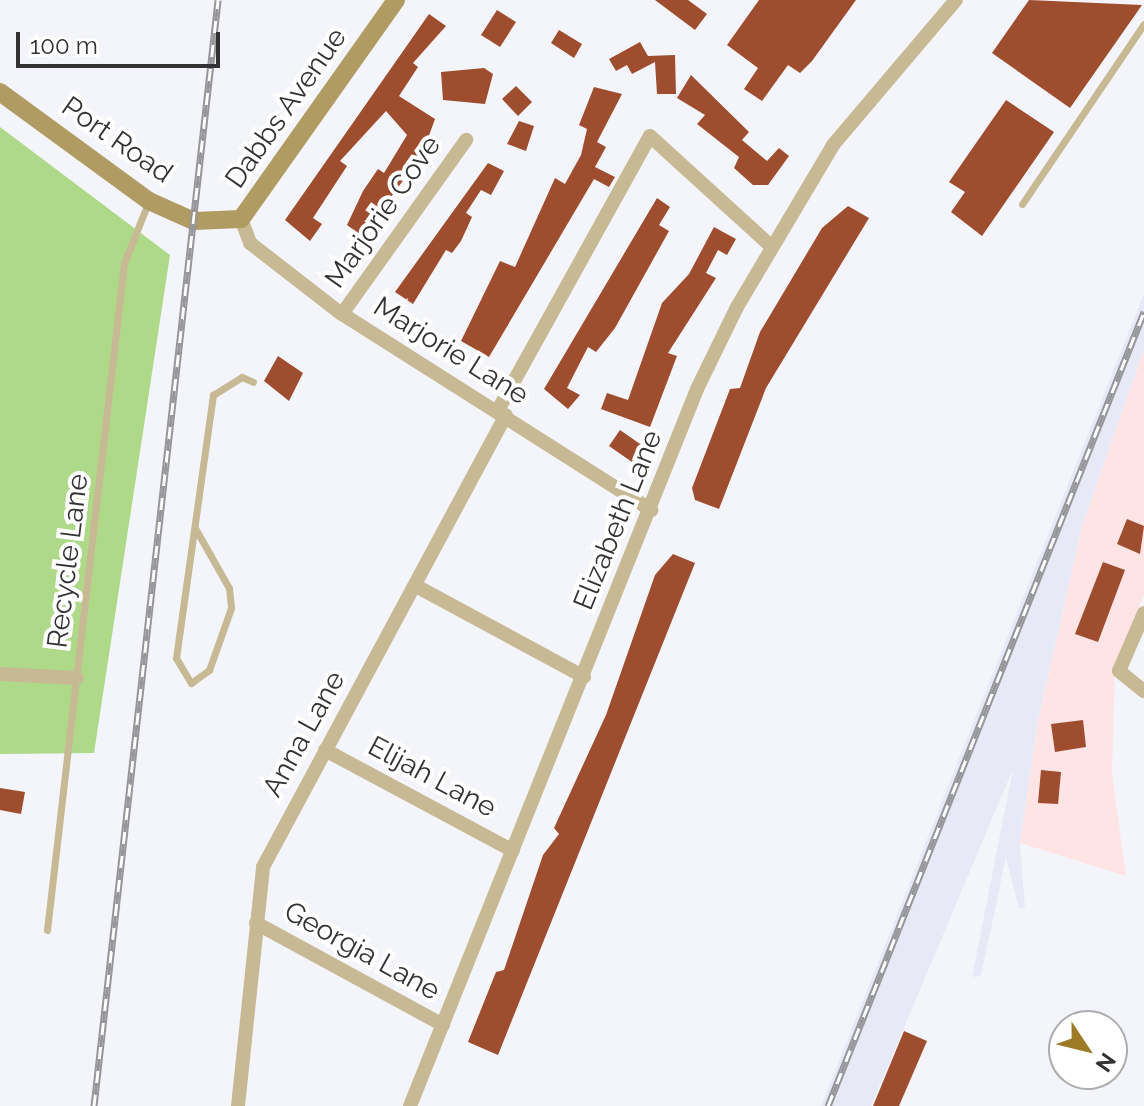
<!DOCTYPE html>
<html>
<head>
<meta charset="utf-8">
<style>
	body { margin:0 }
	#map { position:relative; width:1144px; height:1106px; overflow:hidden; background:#f4f5fa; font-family:Raleway,sans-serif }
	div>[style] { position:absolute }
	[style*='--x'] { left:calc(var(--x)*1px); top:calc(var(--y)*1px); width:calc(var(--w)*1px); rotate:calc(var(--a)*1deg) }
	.commercial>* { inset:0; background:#ffe4e6 }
	.built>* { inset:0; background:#e7eaf6 }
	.green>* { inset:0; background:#aed988 }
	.building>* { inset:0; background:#9f4d2f }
	.lane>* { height:7px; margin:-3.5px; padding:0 3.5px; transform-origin:3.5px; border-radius:3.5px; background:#c7b994 }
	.street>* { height:14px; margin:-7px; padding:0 7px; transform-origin:7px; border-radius:7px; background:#c7b994 }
	.secondary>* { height:18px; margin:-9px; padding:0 9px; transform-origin:9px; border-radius:9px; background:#b09b62 }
	.rail>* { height:7px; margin-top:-3.5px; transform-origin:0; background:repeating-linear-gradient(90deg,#fff 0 12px,#96969a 0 24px); box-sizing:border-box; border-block:2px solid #96969a }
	span { translate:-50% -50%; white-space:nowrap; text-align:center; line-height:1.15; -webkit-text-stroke:8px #fff; paint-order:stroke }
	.street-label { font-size:28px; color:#333335 }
	.north { position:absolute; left:1048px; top:1010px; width:80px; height:80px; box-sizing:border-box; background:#fff; border:2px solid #adadae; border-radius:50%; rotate:125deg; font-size:22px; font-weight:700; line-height:32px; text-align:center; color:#333335 }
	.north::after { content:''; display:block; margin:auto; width:28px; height:36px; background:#9d7b26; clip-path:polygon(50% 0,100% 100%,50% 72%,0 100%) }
	.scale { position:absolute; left:16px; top:32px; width:204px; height:36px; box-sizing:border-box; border:4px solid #333335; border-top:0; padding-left:10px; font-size:24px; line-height:28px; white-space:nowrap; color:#333335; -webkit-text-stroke:6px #fff; paint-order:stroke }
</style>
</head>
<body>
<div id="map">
	<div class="commercial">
		<i style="clip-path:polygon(1144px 349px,1144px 595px,1115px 670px,1112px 773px,1126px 876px,1020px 843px,1038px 721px,1082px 526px)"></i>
	</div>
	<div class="built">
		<i style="clip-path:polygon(1144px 293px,1144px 349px,1082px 526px,1038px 721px,1020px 843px,1025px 908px,1019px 909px,1006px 857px,981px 976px,972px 977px,1013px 769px,871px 1106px,821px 1106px)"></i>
	</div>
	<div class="green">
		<i style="clip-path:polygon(0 127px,170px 255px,94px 753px,0 754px)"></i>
	</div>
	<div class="building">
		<i style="clip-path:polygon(655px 0,688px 0,707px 14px,695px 30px)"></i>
		<i style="clip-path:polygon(759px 0,856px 0,812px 61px,800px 73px,788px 65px,762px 101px,744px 89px,758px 68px,727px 45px)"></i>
		<i style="clip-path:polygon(1029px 0,1142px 5px,1070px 108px,992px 53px)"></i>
		<i style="clip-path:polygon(497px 10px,516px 22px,500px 47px,481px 35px)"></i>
		<i style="clip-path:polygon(429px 14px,446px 26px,413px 63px,418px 67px,399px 96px,435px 119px,422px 155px,362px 236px,347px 225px,363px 191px,378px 169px,384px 173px,407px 135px,386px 111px,340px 161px,347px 166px,313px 218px,322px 224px,310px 241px,285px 220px)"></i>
		<i style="clip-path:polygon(559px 30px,582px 44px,574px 58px,551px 43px)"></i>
		<i style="clip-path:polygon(640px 42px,648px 56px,675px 55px,676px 94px,657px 94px,655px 62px,632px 74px,627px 65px,616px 71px,609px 59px)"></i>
		<i style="clip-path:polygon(484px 68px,493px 74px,485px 104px,443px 100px,441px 72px)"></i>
		<i style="clip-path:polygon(691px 75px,749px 132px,742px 140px,767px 161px,779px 148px,789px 156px,768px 185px,753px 185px,734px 168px,739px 157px,697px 124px,705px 115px,677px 98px)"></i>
		<i style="clip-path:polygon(516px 86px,532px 102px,518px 116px,502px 99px)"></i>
		<i style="clip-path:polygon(594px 87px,622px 94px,597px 142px,606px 147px,595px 167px,615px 177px,609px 187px,594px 179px,489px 357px,461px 341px,500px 261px,515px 267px,555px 178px,565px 184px,581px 155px,587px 129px,579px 125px)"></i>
		<i style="clip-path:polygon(1006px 100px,1054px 132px,982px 236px,951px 212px,965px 192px,949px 182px)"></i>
		<i style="clip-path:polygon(519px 121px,534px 126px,526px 151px,507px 144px)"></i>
		<i style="clip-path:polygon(488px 163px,504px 171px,491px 195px,481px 190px,466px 213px,472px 217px,461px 241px,452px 253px,446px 250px,413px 304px,395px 292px)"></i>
		<i style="clip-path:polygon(657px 198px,670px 207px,659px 225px,669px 231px,615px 328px,596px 352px,588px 347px,567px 388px,580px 395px,568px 409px,544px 389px)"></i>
		<i style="clip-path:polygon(848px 206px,869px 218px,766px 388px,719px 509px,695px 500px,692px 488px,730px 389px,740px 388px,760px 332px,822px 228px)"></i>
		<i style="clip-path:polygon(714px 227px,736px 239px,727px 255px,718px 250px,706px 273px,716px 278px,668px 353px,677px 356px,650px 427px,601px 409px,607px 393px,628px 400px,662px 303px,689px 274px)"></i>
		<i style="clip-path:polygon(278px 356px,303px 373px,289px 401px,264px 381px)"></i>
		<i style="clip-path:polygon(620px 430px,643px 446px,632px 462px,609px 446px)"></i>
		<i style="clip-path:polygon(1127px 519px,1144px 526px,1140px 554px,1117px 544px)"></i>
		<i style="clip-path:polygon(673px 554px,695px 563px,498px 1055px,468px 1042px,496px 972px,504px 970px,543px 855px,559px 834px,554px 828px,606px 715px,655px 575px)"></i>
		<i style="clip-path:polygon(1103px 562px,1125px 570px,1098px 642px,1075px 634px)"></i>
		<i style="clip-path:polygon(1083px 720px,1086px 747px,1055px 752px,1051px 724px)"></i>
		<i style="clip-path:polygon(1041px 770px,1061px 772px,1058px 804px,1038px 803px)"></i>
		<i style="clip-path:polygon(0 788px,25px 792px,21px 814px,0 810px)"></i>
		<i style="clip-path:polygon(904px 1031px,927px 1041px,899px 1106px,873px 1106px)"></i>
	</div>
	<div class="lane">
		<i style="--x:1022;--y:204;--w:217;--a:-55.9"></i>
		<i style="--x:195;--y:528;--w:69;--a:60.5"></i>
		<i style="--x:229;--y:588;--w:20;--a:84"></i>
		<i style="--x:231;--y:608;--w:66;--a:109.5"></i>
		<i style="--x:209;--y:670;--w:22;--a:144"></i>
		<i style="--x:191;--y:683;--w:29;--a:-121"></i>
		<i style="--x:176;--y:658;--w:266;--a:-82"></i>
		<i style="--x:213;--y:395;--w:34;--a:-32"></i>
		<i style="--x:242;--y:377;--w:12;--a:24"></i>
		<i style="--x:47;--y:930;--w:671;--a:-83.41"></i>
		<i style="--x:124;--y:263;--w:65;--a:-68.2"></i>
	</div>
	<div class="street">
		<i style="--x:241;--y:219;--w:26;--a:69"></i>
		<i style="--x:250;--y:243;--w:113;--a:37.8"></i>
		<i style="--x:339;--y:312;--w:370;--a:32.4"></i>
		<i style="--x:342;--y:314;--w:214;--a:-54.5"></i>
		<i style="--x:498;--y:410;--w:313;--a:-61"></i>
		<i style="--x:650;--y:136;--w:164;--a:42.3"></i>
		<i style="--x:416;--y:586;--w:191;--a:28.4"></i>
		<i style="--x:1144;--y:613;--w:63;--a:113.3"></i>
		<i style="--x:1119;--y:671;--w:32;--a:39"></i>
		<i style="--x:0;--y:674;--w:77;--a:3"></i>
		<i style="--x:325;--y:750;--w:213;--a:28.2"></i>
		<i style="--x:256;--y:923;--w:213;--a:28.6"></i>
		<i style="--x:238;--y:1106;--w:240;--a:-84"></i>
		<i style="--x:263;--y:867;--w:513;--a:-61.74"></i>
		<i style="--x:410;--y:1106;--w:772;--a:-68.18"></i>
		<i style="--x:697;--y:389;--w:91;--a:-64"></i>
		<i style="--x:737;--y:307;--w:188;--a:-59.3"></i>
		<i style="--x:833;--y:145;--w:190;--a:-49.7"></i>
	</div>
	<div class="secondary">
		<i style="--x:0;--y:92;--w:185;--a:36.2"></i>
		<i style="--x:149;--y:201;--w:49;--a:24"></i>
		<i style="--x:194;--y:221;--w:47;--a:-2.4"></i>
		<i style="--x:241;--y:219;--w:268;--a:-54.7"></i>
	</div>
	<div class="rail">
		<i style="--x:94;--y:1106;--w:1113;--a:-83.6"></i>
		<i style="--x:828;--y:1106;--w:855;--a:-68.3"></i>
	</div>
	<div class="street-label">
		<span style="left:286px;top:108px;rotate:-55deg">Dabbs Avenue</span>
		<span style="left:117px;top:140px;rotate:35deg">Port Road</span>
		<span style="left:383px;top:212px;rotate:-55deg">Marjorie Cove</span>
		<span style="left:451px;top:351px;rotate:32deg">Marjorie Lane</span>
		<span style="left:618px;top:520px;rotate:-68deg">Elizabeth Lane</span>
		<span style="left:68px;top:561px;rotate:-83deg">Recycle Lane</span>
		<span style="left:304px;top:734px;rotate:-61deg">Anna Lane</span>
		<span style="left:432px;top:777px;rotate:28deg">Elijah Lane</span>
		<span style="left:362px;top:951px;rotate:29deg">Georgia Lane</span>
	</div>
	<div class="north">N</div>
	<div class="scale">100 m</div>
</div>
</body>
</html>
